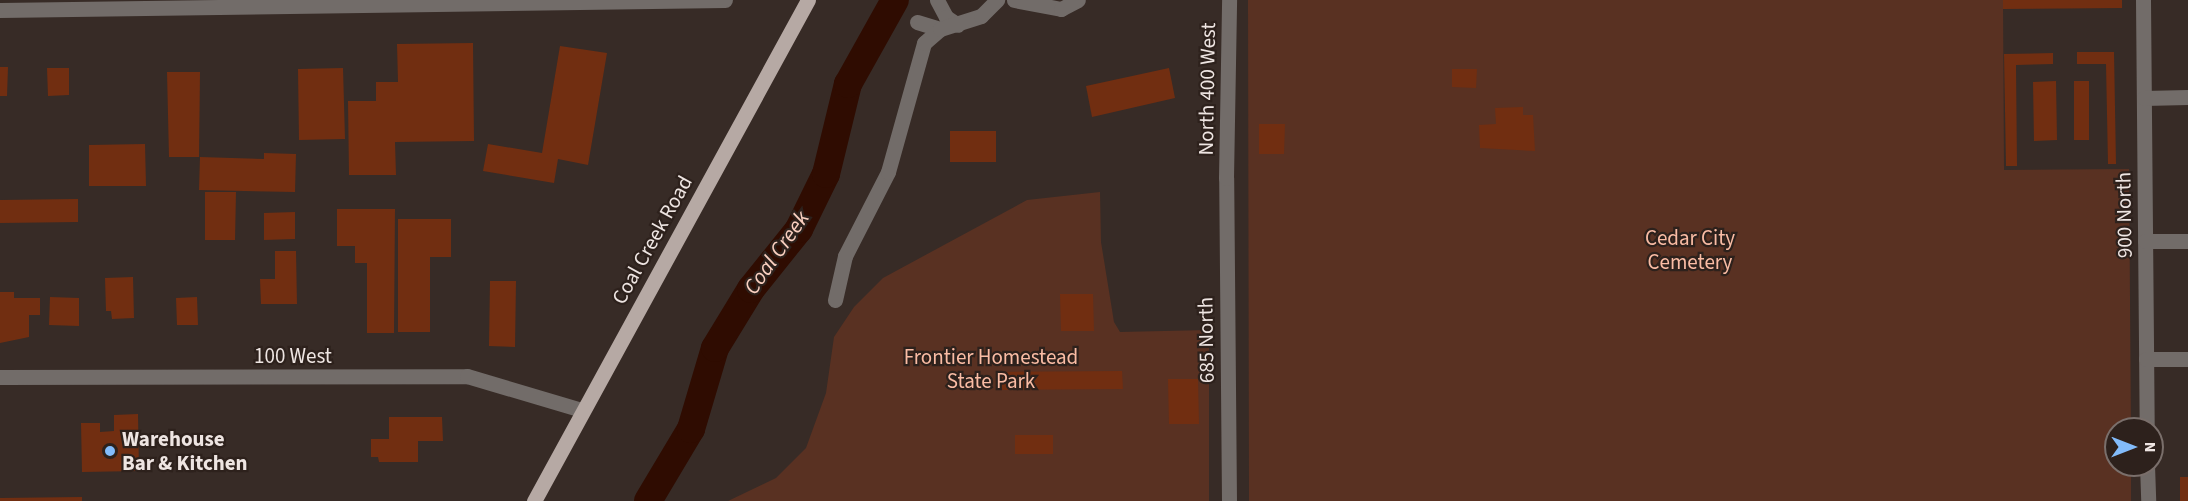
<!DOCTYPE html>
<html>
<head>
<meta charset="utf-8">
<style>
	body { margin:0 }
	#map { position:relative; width:2188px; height:501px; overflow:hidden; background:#372b26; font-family:"Source Sans 3",sans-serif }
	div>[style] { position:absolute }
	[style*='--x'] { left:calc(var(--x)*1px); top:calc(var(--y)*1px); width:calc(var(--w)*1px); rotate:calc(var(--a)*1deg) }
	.green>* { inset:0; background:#593122 }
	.river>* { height:28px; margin:-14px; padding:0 14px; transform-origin:14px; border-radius:14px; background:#2f0c01 }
	.building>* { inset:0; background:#712e11 }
	.minor>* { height:15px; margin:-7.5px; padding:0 7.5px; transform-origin:7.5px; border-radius:7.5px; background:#726c69 }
	.major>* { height:15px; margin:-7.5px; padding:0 7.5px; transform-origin:7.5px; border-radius:7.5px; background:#b6a9a4 }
	.dots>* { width:16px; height:16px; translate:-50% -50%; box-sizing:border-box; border:3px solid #2d211c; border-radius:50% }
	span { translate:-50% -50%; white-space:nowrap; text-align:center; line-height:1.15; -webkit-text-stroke:4.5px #2d211c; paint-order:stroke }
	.street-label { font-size:21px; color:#eee5e2 }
	.park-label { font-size:21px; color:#fabca4 }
	.poi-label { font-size:21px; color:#eee5e2; font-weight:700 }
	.left { translate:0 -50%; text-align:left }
	.water-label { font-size:22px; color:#fbd0c0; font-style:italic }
	.north { position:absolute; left:2104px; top:417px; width:60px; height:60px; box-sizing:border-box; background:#2d211c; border:2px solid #7a6f6b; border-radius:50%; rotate:90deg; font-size:16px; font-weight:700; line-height:24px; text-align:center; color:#eee5e2 }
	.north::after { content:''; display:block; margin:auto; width:21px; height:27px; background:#83bcfb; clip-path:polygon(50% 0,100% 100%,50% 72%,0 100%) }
</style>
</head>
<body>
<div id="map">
	<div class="green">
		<i style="clip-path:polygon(1248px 0,2003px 0,2004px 170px,2129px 169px,2131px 429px,2116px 429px,2116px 465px,2131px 465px,2131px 501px,1249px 501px)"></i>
		<i style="clip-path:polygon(1100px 192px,1101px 242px,1114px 322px,1120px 332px,1209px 330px,1209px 501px,728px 501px,776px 478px,806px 448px,826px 393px,834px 337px,854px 307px,883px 278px,1027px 200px)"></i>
	</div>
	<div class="river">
		<i style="--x:648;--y:501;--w:84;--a:-59.2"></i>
		<i style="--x:691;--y:429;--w:84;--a:-73.5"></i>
		<i style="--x:715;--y:348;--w:69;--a:-58.6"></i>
		<i style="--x:751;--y:289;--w:77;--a:-51.3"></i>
		<i style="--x:799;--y:229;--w:61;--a:-63.9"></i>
		<i style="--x:826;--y:174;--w:93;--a:-76.3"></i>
		<i style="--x:848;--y:84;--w:96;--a:-60.8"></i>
	</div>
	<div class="building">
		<i style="clip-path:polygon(2003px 0,2122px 0,2122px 8px,2003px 9px)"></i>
		<i style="clip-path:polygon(473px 43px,474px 141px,395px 142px,396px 175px,349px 175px,348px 101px,376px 101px,376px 82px,398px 82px,397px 44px)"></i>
		<i style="clip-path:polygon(560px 46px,607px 53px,588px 165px,558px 159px,554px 183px,483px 171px,488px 144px,542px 153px)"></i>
		<i style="clip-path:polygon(2077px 52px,2114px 52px,2116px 164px,2108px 164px,2106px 64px,2077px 64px)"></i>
		<i style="clip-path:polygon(2053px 53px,2053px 64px,2016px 65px,2017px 166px,2006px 166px,2004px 54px)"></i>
		<i style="clip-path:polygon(0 67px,8px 67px,7px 96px,0 96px)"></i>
		<i style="clip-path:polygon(47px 68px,69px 68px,69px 95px,48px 96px)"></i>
		<i style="clip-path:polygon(343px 68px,345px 139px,299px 140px,298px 69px)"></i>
		<i style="clip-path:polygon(1169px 68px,1175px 98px,1092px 117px,1086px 86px)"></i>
		<i style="clip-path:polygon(1452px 69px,1477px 69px,1476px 88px,1452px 87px)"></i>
		<i style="clip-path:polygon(167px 72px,200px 72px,199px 157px,169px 157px)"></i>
		<i style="clip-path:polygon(2056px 81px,2057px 140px,2034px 141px,2033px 82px)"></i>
		<i style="clip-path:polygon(2074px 81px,2089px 81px,2089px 140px,2074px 140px)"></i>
		<i style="clip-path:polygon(1523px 107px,1523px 115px,1533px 115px,1535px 151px,1480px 148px,1479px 125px,1496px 124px,1495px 108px)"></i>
		<i style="clip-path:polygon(1259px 124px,1285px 124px,1284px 154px,1259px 154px)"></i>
		<i style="clip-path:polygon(950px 131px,996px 131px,996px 162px,950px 162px)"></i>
		<i style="clip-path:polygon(145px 144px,146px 186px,89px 186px,89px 145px)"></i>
		<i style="clip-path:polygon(264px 153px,296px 154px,295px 192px,199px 190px,200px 157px,264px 159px)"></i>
		<i style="clip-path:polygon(205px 192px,236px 192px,235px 240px,205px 240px)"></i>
		<i style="clip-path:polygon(78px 199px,78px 222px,0 223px,0 200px)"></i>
		<i style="clip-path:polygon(337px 209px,395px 209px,394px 333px,367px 333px,367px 263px,355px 263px,355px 246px,337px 246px)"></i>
		<i style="clip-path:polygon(295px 212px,295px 239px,264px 240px,264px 213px)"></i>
		<i style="clip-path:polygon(398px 219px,451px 219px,451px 257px,430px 257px,430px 332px,398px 332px)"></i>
		<i style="clip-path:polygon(275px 251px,296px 251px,297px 304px,261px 304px,260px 279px,275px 279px)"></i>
		<i style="clip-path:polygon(133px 277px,134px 318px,112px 319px,111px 311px,106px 311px,105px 278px)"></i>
		<i style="clip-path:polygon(490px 281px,516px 281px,515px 347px,489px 346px)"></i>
		<i style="clip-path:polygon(0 292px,14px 292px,14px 298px,40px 298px,40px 315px,29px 315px,29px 337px,0 343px)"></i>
		<i style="clip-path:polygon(1060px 294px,1093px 294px,1094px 331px,1061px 331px)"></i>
		<i style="clip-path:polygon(50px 297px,79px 298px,79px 326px,49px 325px)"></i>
		<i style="clip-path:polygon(197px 297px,198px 325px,177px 325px,176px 298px)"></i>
		<i style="clip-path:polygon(1122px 371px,1123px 389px,998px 390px,998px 372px)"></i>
		<i style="clip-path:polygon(1168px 379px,1198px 379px,1199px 424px,1169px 424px)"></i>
		<i style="clip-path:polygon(138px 414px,139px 471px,82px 472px,81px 423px,100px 423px,100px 432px,114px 431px,114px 415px)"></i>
		<i style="clip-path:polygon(389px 417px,442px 417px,443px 441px,418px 441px,418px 462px,379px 462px,378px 457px,371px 457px,371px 439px,389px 439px)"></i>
		<i style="clip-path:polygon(1015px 435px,1053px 435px,1053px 454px,1015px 454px)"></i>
		<i style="clip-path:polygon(2180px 477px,2188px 477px,2188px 501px,2180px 501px)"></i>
		<i style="clip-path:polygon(82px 497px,82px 501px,0 501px,0 498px)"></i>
	</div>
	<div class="minor">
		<i style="--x:937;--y:0;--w:19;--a:62"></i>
		<i style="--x:946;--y:17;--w:14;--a:34"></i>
		<i style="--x:1014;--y:0;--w:48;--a:10.8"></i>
		<i style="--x:1061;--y:9;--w:19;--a:-28"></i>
		<i style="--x:2143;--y:0;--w:429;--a:89.5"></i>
		<i style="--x:0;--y:10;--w:725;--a:-0.79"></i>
		<i style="--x:917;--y:22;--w:24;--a:17"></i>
		<i style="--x:2144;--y:98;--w:44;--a:-1.3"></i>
		<i style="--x:2145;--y:241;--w:43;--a:0"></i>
		<i style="--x:835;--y:300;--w:45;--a:-77.2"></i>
		<i style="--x:845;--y:256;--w:94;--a:-62.9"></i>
		<i style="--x:888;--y:172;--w:134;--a:-74.4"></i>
		<i style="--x:924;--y:43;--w:21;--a:-41"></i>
		<i style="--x:940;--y:29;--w:43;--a:-17.6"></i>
		<i style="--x:981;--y:16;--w:23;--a:-45"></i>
		<i style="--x:2146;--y:359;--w:42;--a:0"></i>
		<i style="--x:0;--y:377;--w:467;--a:-0.1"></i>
		<i style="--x:467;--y:376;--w:120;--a:16.5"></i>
		<i style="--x:2147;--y:465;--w:36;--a:88"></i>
		<i style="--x:1229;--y:501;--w:323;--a:-90.5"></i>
		<i style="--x:1226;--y:178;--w:178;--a:-89"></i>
	</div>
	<div class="major">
		<i style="--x:534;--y:501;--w:571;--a:-61.33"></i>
	</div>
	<div class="dots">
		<i style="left:110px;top:451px;background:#83bcfb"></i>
	</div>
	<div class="street-label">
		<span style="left:1207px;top:89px;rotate:-89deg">North 400 West</span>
		<span style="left:2124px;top:215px;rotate:-91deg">900 North</span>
		<span style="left:652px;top:240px;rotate:-61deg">Coal Creek Road</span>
		<span style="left:1206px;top:340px;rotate:-91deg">685 North</span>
		<span style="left:293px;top:356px">100 West</span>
	</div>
	<div class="park-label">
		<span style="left:1690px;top:250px">Cedar City<br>Cemetery</span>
		<span style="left:991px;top:369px">Frontier Homestead<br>State Park</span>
	</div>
	<div class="poi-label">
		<span class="left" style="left:122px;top:451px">Warehouse<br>Bar &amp; Kitchen</span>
	</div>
	<div class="water-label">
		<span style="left:777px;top:253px;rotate:-55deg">Coal Creek</span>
	</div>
	<div class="north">N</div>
</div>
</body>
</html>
